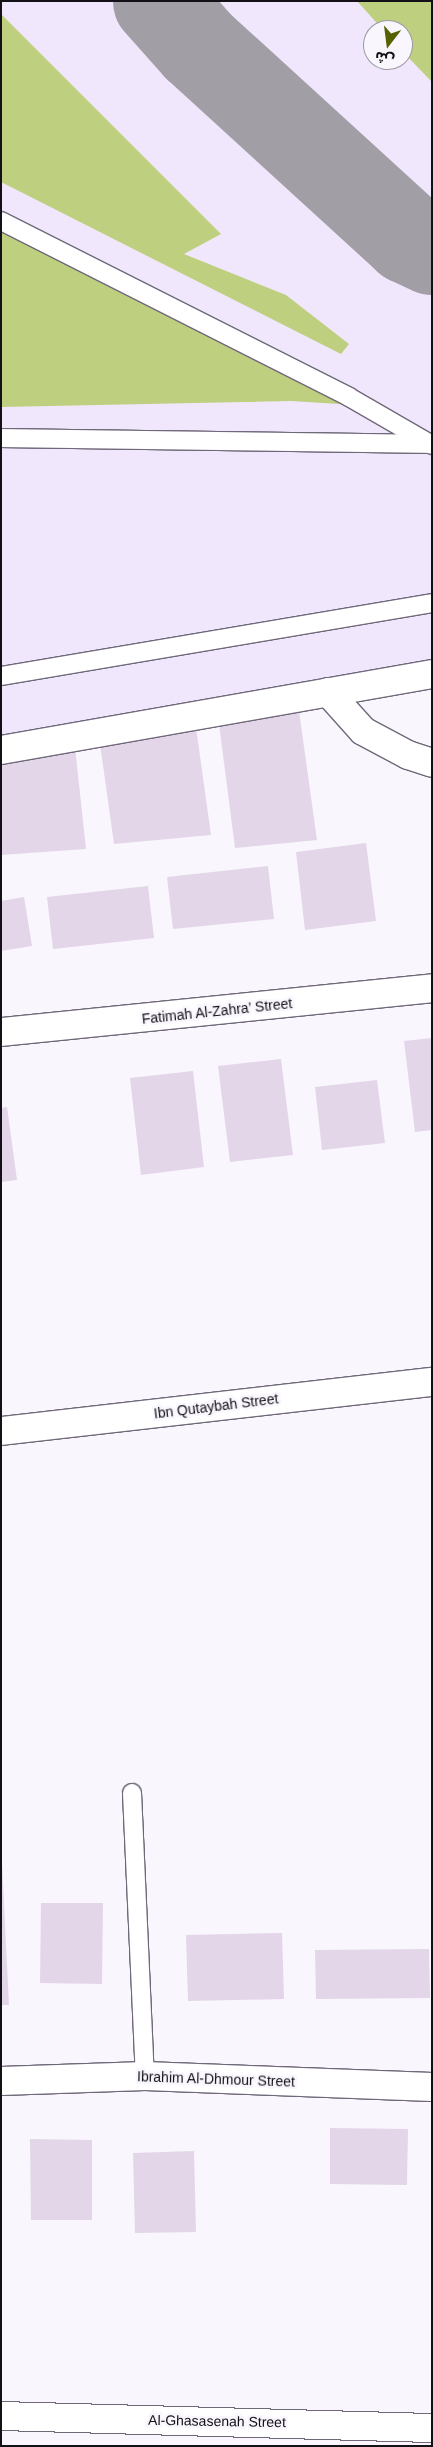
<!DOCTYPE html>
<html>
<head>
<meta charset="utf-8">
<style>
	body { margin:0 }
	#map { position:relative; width:433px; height:2447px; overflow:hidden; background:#f9f6fe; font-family:Helvetica,"Noto Sans Arabic",sans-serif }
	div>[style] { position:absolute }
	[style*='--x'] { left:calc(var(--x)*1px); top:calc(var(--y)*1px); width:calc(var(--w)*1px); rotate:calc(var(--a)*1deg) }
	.built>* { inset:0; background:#f0e7fd }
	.green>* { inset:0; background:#bfcf80 }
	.taxiway>* { height:91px; margin:-45.5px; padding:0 45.5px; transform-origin:45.5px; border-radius:45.5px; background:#a29ea6 }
	.building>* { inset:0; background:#e3d6e8 }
	.roads { filter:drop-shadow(1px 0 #6f6879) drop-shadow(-1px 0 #6f6879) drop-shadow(0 1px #6f6879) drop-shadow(0 -1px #6f6879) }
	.lane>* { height:18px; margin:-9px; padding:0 9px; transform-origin:9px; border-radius:9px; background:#fff }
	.street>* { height:28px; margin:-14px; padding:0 14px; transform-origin:14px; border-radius:14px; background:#fff }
	.secondary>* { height:28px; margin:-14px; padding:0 14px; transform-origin:14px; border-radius:14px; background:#fff }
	span { translate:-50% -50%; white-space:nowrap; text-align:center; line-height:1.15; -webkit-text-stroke:5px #f9f6fe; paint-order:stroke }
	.street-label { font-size:14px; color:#131017 }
	.frame { position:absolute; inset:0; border:2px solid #131017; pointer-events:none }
	.north { position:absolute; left:363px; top:20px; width:50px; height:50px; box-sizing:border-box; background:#f9f6fe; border:1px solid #9d9aa2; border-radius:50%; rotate:195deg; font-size:14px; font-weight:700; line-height:20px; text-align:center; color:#131017 }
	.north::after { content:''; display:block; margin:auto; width:18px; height:22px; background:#586100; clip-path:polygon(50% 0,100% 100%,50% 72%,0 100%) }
</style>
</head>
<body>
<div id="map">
	<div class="built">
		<i style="clip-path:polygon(evenodd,1px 1px,432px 1px,432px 661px,1px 743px,1px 1px,373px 30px,403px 30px,403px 60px,373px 60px,373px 30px)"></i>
	</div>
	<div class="green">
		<i style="clip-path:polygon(357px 1px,432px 1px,432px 82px,403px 52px,403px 30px,383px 30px)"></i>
		<i style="clip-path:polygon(1px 14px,221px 234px,184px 254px,286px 295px,349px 344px,341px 354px,1px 182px)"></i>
		<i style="clip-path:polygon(1px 213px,242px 333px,387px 407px,291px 401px,1px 407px)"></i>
	</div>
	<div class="taxiway">
		<i style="--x:158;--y:1;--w:60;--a:48.4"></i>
		<i style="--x:198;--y:46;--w:285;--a:42.4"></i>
		<i style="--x:408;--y:238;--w:26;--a:25"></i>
	</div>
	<div class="building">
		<i style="clip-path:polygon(299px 711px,317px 840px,235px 848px,219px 724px)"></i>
		<i style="clip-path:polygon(196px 727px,211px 835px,114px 844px,100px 744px)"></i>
		<i style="clip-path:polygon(75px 747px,86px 849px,1px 855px,1px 760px)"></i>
		<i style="clip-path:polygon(366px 843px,376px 921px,305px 930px,296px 852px)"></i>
		<i style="clip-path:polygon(268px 866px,274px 919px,173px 929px,167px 877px)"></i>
		<i style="clip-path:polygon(148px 886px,154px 938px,53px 949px,47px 897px)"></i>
		<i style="clip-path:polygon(24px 897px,32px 946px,1px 951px,1px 901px)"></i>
		<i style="clip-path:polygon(432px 1038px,432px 1130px,415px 1132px,404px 1041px)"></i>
		<i style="clip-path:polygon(281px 1059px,293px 1155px,230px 1162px,218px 1066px)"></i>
		<i style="clip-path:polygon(193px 1071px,204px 1167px,141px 1175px,130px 1078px)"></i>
		<i style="clip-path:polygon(377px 1080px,385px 1143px,322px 1150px,315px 1087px)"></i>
		<i style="clip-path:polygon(7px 1107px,17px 1180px,1px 1182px,1px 1108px)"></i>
		<i style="clip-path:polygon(1px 1843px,9px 2005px,1px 2005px)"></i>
		<i style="clip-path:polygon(41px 1903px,103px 1903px,102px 1984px,40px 1983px)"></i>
		<i style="clip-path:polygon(282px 1933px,284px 1999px,188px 2001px,186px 1935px)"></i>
		<i style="clip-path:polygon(429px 1949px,430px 1998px,316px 1999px,315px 1950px)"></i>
		<i style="clip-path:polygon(330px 2128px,408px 2129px,407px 2185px,330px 2184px)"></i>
		<i style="clip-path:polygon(30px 2139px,92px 2140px,92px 2220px,31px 2220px)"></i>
		<i style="clip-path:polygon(194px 2151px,196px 2232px,135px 2233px,133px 2153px)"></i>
	</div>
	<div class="roads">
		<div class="lane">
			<i style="--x:1;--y:221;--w:390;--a:26.8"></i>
			<i style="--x:349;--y:397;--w:96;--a:30"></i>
			<i style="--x:1;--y:438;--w:427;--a:0.8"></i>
			<i style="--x:1;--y:676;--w:437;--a:-9.6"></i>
			<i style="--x:132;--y:1793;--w:283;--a:87.4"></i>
		</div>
		<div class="street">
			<i style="--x:328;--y:692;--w:52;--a:48.1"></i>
			<i style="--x:363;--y:731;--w:51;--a:28.1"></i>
			<i style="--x:408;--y:755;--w:25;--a:18"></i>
			<i style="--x:1;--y:750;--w:438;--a:-10"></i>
			<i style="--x:1;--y:1431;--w:434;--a:-6.5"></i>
			<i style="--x:1;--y:2416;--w:431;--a:1.6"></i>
		</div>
		<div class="secondary">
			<i style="--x:1;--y:1032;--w:433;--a:-5.8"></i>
			<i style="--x:1;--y:2081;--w:144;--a:-2"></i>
			<i style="--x:145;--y:2076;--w:287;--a:2.2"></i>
		</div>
	</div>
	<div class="street-label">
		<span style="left:217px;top:1011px;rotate:-6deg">Fatimah Al-Zahra’ Street</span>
		<span style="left:216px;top:1406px;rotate:-7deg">Ibn Qutaybah Street</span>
		<span style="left:216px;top:2079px;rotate:2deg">Ibrahim Al-Dhmour Street</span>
		<span style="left:217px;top:2421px;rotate:1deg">Al-Ghasasenah Street</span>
	</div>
	<div class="frame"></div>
	<div class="north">ش</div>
</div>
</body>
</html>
